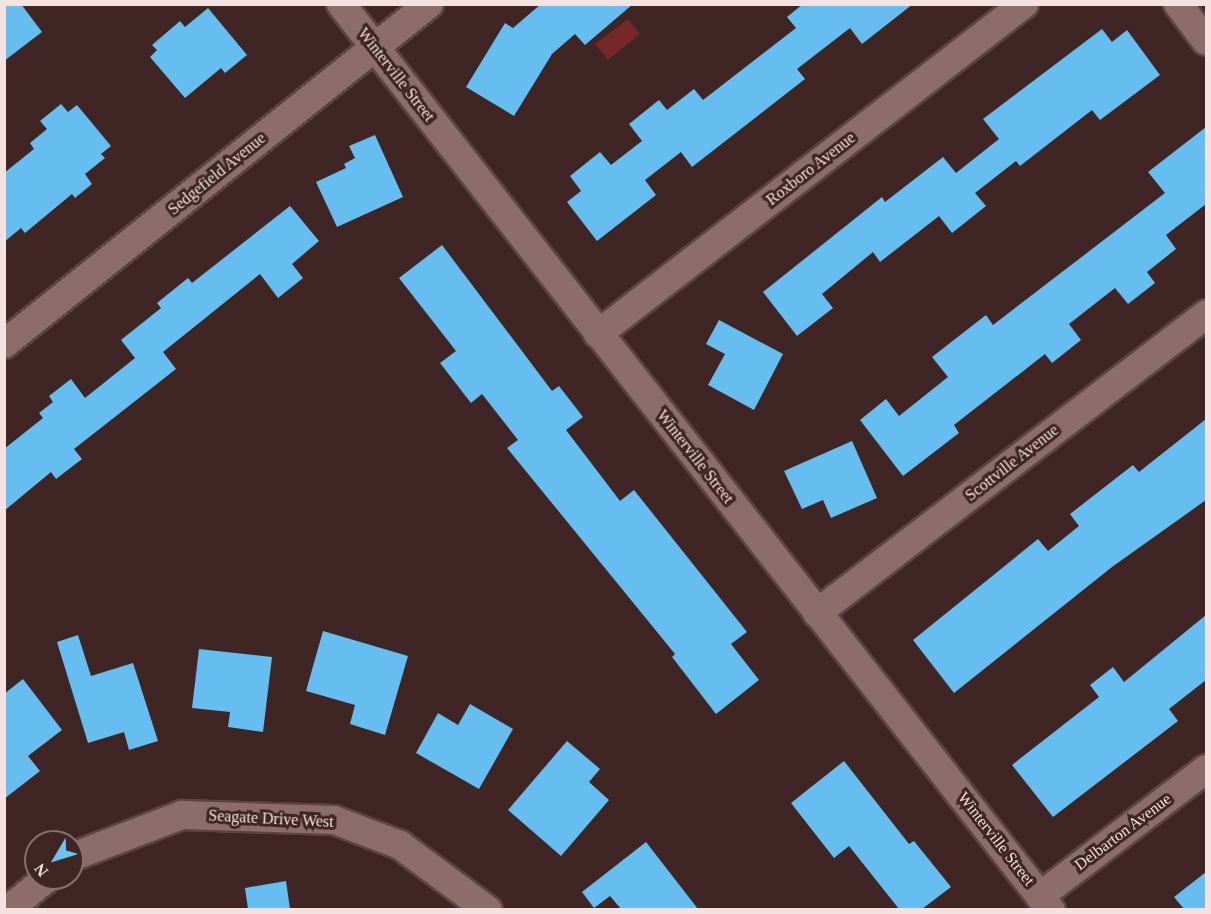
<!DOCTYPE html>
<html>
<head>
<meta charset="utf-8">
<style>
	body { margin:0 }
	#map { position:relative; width:1211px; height:914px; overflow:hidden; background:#3f2624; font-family:"Times New Roman",serif }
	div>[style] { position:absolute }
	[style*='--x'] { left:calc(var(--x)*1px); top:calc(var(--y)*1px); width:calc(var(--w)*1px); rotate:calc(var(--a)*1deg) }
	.water>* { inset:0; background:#762727 }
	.building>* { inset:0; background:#65beef }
	.roads { filter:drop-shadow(2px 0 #5b4544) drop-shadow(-2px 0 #5b4544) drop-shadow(0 2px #5b4544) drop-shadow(0 -2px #5b4544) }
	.minor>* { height:28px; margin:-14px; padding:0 14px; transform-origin:14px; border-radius:14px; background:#8c6d6b }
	span { translate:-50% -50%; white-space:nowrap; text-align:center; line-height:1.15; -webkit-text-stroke:6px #3f2624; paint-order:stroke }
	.street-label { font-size:16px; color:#f3e2e0 }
	.frame { position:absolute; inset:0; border:6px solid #f3e2e0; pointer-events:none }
	.north { position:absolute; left:24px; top:830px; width:60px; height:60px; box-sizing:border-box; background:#3f2624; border:2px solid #87716f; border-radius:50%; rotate:232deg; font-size:16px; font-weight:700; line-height:24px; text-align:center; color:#f3e2e0 }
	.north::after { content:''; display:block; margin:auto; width:21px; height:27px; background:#6cc3f2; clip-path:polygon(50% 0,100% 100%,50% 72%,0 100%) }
</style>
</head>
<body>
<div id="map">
	<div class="water">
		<i style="clip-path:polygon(628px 19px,640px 34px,608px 60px,595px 44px)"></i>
	</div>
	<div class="building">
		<i style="clip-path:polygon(4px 4px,21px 4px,42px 32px,4px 61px)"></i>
		<i style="clip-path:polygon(541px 4px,633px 4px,585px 45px,575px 34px,552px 54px,514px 116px,466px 87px,505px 23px,513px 28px)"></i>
		<i style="clip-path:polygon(803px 4px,913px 4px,862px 44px,850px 28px,797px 69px,805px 79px,692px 167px,681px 152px,645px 180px,656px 195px,597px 241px,567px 202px,581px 191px,570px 176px,600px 152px,611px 165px,642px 141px,629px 124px,659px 100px,667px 110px,694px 89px,703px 100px,796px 28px,787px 17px)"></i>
		<i style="clip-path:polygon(208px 8px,247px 55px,225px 73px,221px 68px,185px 98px,150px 57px,157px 50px,152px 45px,180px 21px,185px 27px)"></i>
		<i style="clip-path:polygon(1102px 29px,1112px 42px,1127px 30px,1160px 75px,1100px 120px,1092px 110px,1020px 166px,1016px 161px,975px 193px,986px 206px,952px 233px,939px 216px,880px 262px,873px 252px,822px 294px,833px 308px,797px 336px,763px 292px,882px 197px,885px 202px,943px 157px,956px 173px,999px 139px,983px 119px)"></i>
		<i style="clip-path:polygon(61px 104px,68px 112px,77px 105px,111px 146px,101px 154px,105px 158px,85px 174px,92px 184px,75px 198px,72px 194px,25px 233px,21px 228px,4px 242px,4px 173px,34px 149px,30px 143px,47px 129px,40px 121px)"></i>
		<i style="clip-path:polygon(1206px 127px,1206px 204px,1166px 235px,1176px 249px,1147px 272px,1155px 283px,1128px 304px,1115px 288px,1069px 324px,1081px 340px,1052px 363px,1045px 354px,954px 425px,959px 433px,903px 476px,860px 420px,886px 399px,899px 416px,948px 377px,932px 357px,986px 315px,993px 325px,1165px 193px,1148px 172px)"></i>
		<i style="clip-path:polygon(375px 135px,403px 197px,337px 227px,316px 182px,346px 168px,344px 164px,355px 158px,349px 146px)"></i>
		<i style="clip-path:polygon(290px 206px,319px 241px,292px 264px,303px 278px,278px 298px,260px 274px,163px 352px,176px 369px,74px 449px,82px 459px,56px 479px,51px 472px,4px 511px,4px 449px,43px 418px,39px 413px,53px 402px,49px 396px,71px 379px,85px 398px,135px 358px,121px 340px,161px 308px,157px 303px,188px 278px,192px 283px)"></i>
		<i style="clip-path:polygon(442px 245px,552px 391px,559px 386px,583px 417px,566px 430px,620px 501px,634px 490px,747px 632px,731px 644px,759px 680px,716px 714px,672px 657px,675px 654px,507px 448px,518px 440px,482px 394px,471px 403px,440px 363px,456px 351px,399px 278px)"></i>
		<i style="clip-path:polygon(719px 320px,783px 354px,754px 410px,708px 385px,725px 354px,706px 344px)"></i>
		<i style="clip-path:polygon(1206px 419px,1206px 500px,1112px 567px,954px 693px,913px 640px,1038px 539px,1048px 551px,1079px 526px,1070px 514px,1133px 465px,1139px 472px)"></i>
		<i style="clip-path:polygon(852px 441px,877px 498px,831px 518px,823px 500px,802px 509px,784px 471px)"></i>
		<i style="clip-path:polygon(1206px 615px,1206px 680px,1169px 709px,1178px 721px,1053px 817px,1012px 765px,1099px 697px,1090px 685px,1113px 667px,1124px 682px)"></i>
		<i style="clip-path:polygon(323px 631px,408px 656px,385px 735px,350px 724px,355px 705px,306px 691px)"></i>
		<i style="clip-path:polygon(78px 635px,91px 676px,133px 663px,158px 741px,129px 750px,124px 732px,88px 743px,57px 642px)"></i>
		<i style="clip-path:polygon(199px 649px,272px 657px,263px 732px,228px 727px,230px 712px,192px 708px)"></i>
		<i style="clip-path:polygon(23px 679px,62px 730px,28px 756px,40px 771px,4px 799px,4px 694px)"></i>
		<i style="clip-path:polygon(470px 704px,513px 729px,479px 789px,416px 753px,438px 713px,458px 725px)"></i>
		<i style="clip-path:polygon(567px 741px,600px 769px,589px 782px,609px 800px,561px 856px,508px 810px)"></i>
		<i style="clip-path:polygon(844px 761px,909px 844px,914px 841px,951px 887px,922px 909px,899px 909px,849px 846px,834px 858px,791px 803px)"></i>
		<i style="clip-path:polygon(646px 842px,698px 909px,621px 909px,610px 896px,594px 908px,582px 892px)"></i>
		<i style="clip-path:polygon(1206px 872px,1206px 909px,1184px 909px,1174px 897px)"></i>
		<i style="clip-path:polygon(286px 881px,290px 909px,248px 909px,245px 888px)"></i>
	</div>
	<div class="roads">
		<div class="minor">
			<i style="--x:341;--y:4;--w:1151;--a:51.92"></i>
			<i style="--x:1178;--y:4;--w:46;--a:52.9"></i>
			<i style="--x:598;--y:334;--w:539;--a:-37.76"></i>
			<i style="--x:4;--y:344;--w:544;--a:-38.66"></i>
			<i style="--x:817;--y:613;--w:491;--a:-37.5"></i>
			<i style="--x:72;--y:857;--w:118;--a:-20.9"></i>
			<i style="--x:182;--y:815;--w:152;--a:1.9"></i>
			<i style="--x:334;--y:820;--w:71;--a:20.7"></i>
			<i style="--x:400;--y:845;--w:109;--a:36.5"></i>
			<i style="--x:1040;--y:896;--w:209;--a:-37.4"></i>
			<i style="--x:8;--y:910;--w:50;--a:-39.4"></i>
		</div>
	</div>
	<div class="street-label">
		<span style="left:396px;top:75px;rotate:52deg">Winterville Street</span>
		<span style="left:811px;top:169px;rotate:-38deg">Roxboro Avenue</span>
		<span style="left:217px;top:174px;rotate:-39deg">Sedgefield Avenue</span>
		<span style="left:695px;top:457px;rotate:52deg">Winterville Street</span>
		<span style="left:1012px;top:463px;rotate:-38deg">Scottville Avenue</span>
		<span style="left:271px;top:819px;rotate:3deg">Seagate Drive West</span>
		<span style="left:1123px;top:832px;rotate:-37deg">Delbarton Avenue</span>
		<span style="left:996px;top:839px;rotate:52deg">Winterville Street</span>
	</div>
	<div class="frame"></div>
	<div class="north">N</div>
</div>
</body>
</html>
